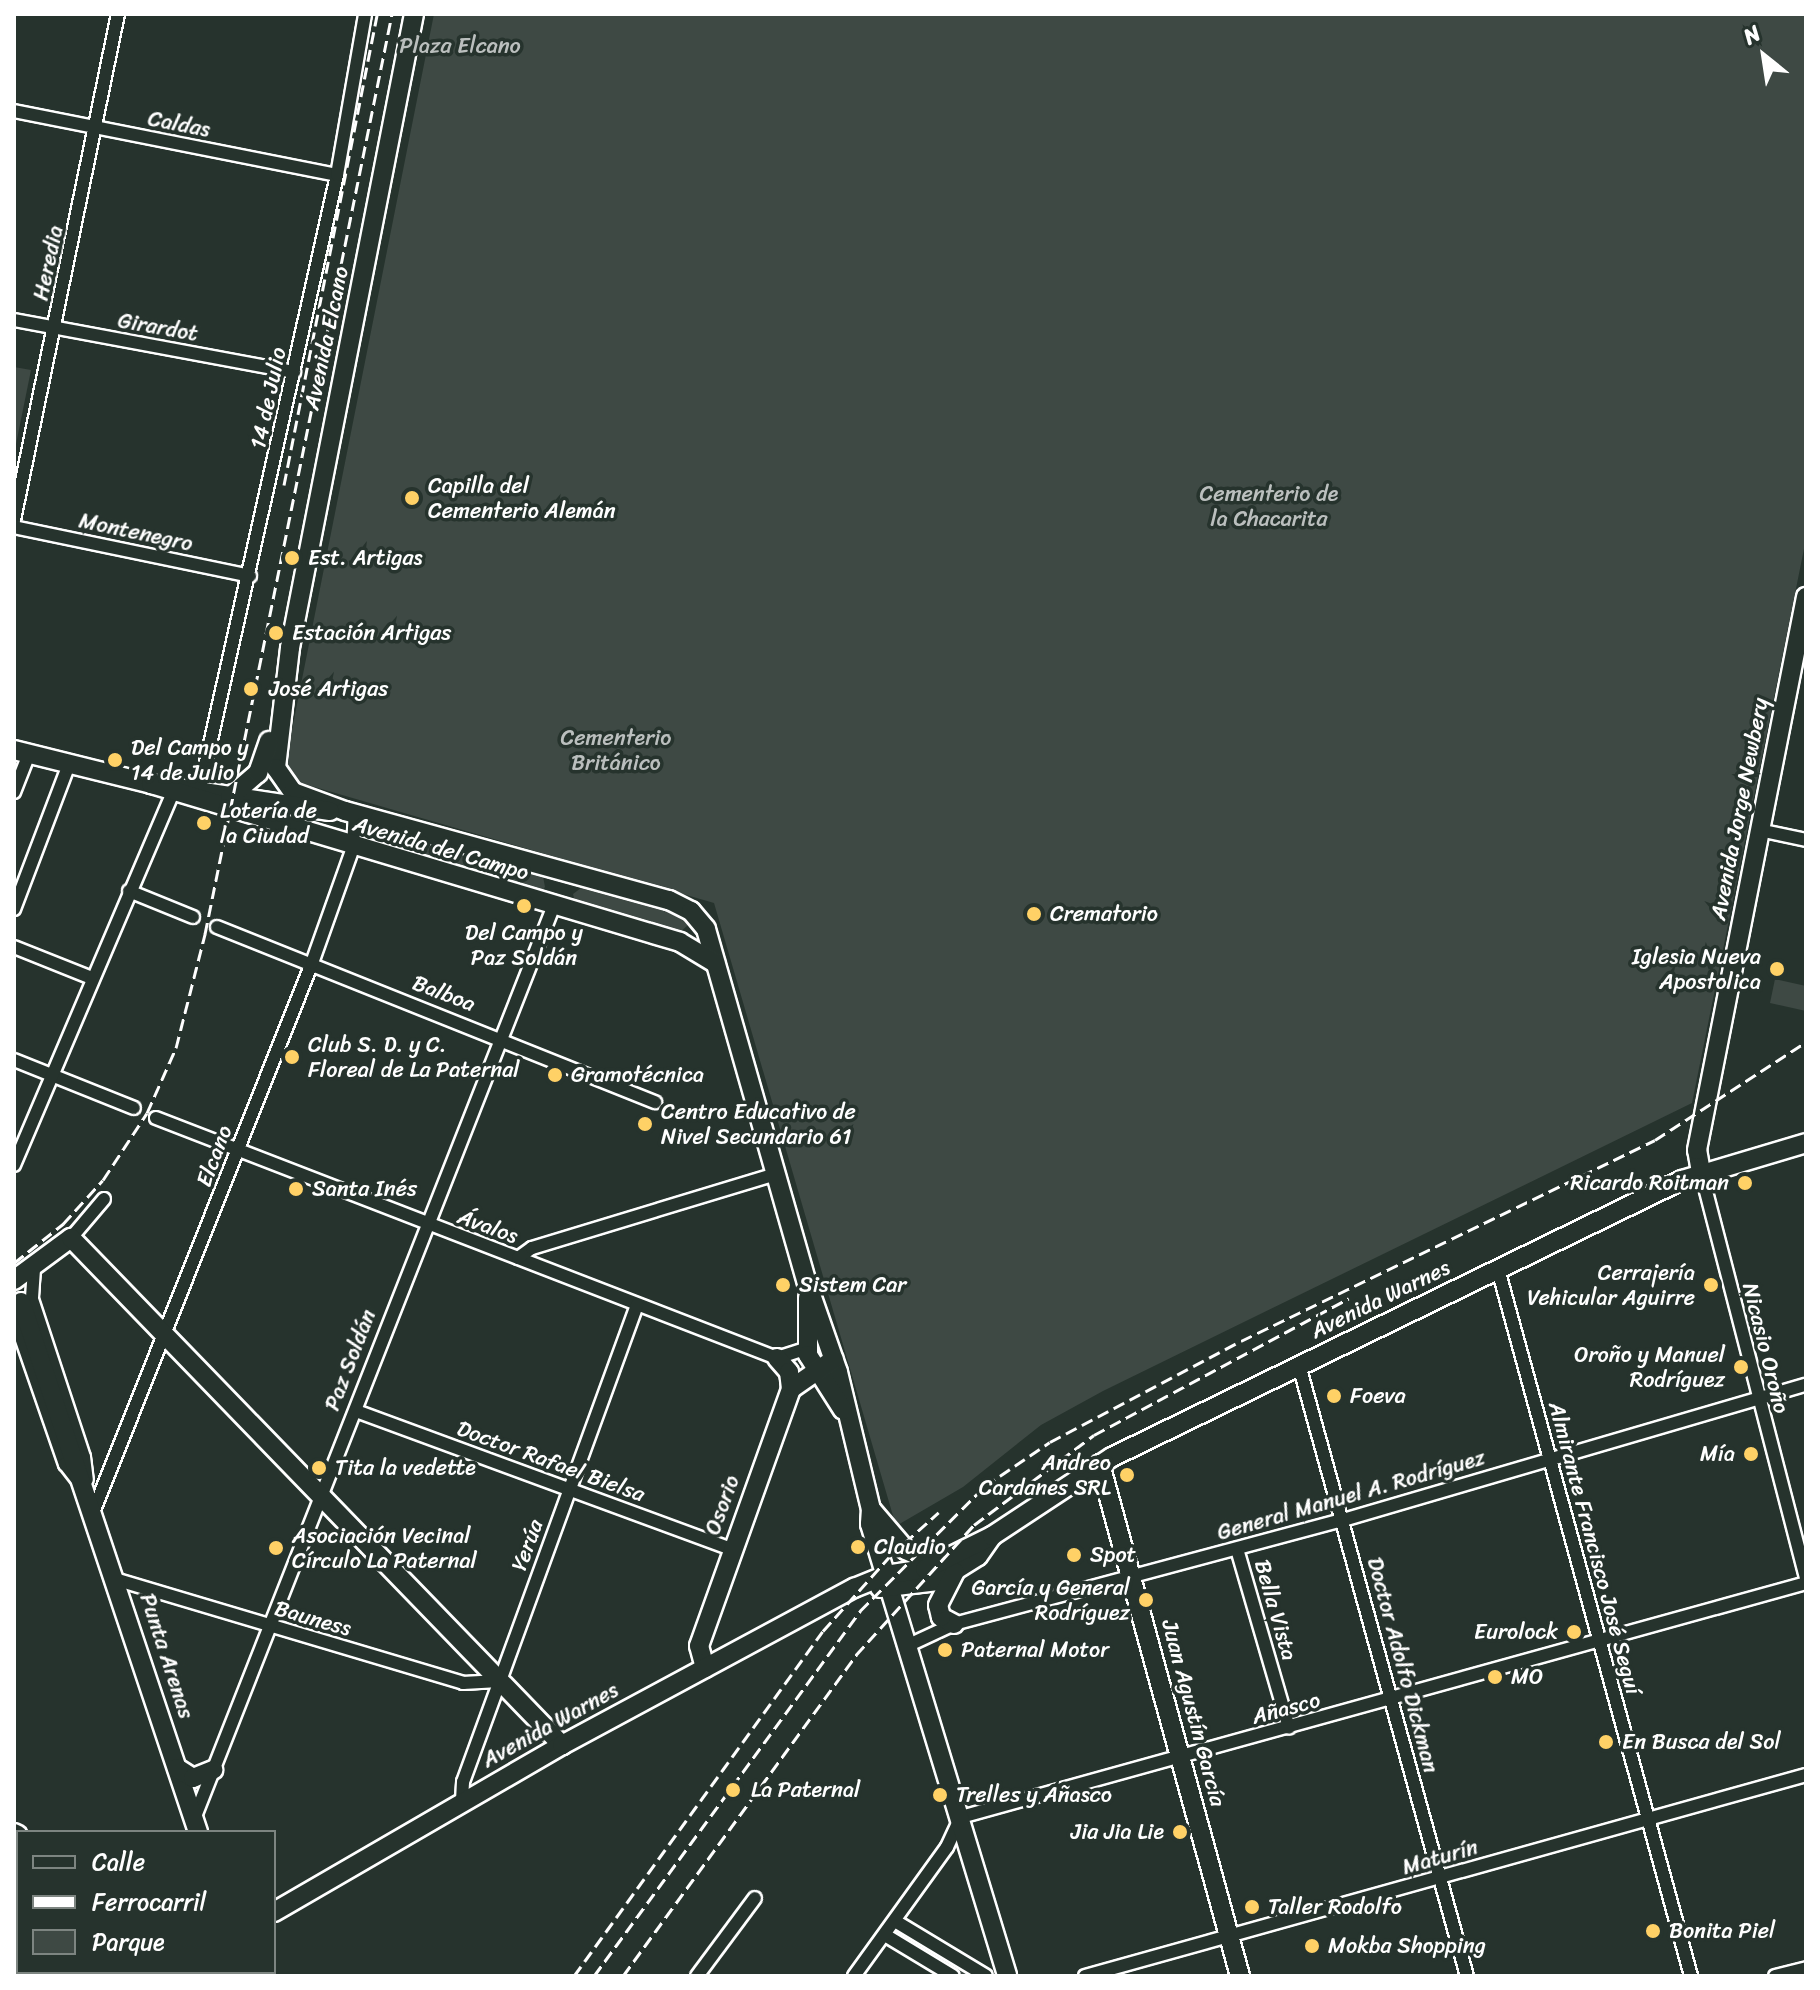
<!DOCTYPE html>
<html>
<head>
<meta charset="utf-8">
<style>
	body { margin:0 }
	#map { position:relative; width:1820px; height:1990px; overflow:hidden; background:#26332d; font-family:Sriracha,sans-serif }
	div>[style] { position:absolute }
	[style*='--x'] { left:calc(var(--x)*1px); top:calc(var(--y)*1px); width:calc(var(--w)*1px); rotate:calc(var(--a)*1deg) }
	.green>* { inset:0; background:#3e4944 }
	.roads { filter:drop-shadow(2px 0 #fff) drop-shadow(-2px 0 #fff) drop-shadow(0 2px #fff) drop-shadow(0 -2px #fff) }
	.street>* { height:12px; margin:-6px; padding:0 6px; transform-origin:6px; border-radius:6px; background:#26332d }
	.secondary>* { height:18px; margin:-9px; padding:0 9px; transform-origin:9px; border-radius:9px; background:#26332d }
	.rail>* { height:3px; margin-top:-1.5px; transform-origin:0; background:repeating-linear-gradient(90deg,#fff 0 12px,transparent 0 18px) }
	.dots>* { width:22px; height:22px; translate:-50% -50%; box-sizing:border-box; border:4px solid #26332d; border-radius:50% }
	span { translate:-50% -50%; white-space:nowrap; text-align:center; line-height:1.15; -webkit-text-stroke:7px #26332d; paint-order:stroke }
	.park-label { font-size:22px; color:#bbbfbe }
	.street-label { font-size:22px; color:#fff }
	.poi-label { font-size:22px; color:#fff }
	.left { translate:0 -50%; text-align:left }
	.right { translate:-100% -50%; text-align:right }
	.frame { position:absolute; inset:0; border:16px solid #fff; pointer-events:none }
	.legend { position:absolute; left:16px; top:1830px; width:260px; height:144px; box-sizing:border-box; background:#26332d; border:2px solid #7d8581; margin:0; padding:10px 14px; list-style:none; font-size:24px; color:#fff }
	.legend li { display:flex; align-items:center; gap:16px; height:40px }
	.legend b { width:40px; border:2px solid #7d8581 }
	.north { position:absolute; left:1724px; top:16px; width:80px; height:80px; -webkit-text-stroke:6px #26332d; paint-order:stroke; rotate:330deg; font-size:22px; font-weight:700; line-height:32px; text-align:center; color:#fff }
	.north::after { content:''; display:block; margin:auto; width:28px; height:36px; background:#fff; clip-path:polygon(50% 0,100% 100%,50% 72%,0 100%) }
</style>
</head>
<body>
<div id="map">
	<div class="green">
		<i style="clip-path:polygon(434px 14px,1806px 14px,1806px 539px,1692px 1103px,1103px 1391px,1041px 1425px,963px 1487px,896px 1526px,714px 903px,294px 781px,285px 765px)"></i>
		<i style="clip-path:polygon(14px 367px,31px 370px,14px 454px)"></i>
		<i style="clip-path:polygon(381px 828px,542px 871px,545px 887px,542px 891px,375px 842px)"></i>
		<i style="clip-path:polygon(585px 885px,682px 913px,688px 925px,678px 934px,575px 902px,573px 894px)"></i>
		<i style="clip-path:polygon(1775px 979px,1806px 986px,1806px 1011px,1770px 1003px)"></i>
		<i style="clip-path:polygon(895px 1921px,982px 1976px,953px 1976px,885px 1935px)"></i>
	</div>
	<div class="roads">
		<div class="street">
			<i style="--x:14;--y:111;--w:329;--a:11.2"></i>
			<i style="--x:14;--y:320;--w:285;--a:10.5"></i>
			<i style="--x:14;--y:520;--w:517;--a:-78.39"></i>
			<i style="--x:14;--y:527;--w:241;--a:11.7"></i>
			<i style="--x:200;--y:789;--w:629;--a:-77.42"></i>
			<i style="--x:337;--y:175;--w:163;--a:-80.1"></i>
			<i style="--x:14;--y:792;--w:41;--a:-68.5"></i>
			<i style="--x:1759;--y:830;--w:48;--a:12"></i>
			<i style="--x:129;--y:891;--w:69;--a:22.1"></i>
			<i style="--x:14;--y:909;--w:155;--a:-69.2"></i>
			<i style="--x:217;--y:927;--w:472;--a:21.8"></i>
			<i style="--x:14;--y:947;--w:84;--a:21.7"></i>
			<i style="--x:14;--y:1060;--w:129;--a:21.8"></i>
			<i style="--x:156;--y:1118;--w:666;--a:21.13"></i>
			<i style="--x:777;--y:1358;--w:32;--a:-18"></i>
			<i style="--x:14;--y:1165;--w:403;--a:-66.9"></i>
			<i style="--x:1701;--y:1172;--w:420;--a:75.5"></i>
			<i style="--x:71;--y:1238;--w:51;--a:-49.8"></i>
			<i style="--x:518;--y:1258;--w:17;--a:-36"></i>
			<i style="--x:532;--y:1248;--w:254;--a:-16.9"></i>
			<i style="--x:34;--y:1269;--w:30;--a:94"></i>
			<i style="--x:32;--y:1299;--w:166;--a:71.8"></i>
			<i style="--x:84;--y:1457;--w:23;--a:83"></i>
			<i style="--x:1498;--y:1269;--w:733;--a:74.73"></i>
			<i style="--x:14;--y:1317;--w:156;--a:70.9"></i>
			<i style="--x:65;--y:1464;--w:18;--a:52"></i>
			<i style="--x:1299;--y:1365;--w:634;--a:74.63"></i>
			<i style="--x:356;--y:1411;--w:400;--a:20.2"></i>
			<i style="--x:94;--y:1510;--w:589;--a:-68.27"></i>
			<i style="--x:312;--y:963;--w:122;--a:-70.4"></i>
			<i style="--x:353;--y:848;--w:35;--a:-87"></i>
			<i style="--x:1237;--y:1549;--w:186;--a:73.8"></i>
			<i style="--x:118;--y:1580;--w:360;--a:16.6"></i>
			<i style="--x:463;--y:1683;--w:36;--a:-3"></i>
			<i style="--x:909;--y:1645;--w:50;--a:-25"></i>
			<i style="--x:954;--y:1624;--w:403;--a:-15"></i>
			<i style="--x:1343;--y:1520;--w:482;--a:-16.3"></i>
			<i style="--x:462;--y:1801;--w:19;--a:-87"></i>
			<i style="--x:463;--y:1782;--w:508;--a:-69.96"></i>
			<i style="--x:194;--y:1819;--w:982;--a:-68.5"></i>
			<i style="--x:895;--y:1921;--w:106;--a:31.1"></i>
			<i style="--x:885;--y:1935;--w:79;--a:31.1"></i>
			<i style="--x:697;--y:1976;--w:97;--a:-53.4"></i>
			<i style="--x:854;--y:1976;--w:159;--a:-54.2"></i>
			<i style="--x:947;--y:1847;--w:33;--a:-65"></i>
			<i style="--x:961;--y:1817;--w:877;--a:-15.48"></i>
			<i style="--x:1085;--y:1976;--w:748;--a:-15.58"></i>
			<i style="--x:1775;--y:1976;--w:32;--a:-14"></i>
		</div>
		<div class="secondary">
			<i style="--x:414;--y:14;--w:646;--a:101.07"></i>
			<i style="--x:290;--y:648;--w:121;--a:96.7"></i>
			<i style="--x:276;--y:768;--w:29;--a:55"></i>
			<i style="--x:293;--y:792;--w:55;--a:20.1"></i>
			<i style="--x:345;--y:811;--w:336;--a:15.4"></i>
			<i style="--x:669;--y:900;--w:25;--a:27"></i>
			<i style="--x:691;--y:911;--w:23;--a:50"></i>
			<i style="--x:706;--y:929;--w:368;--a:74.1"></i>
			<i style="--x:807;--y:1283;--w:94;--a:70.8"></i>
			<i style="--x:838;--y:1372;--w:141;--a:76.5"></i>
			<i style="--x:871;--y:1509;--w:15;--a:94"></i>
			<i style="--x:870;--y:1524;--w:472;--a:73.1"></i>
			<i style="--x:14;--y:750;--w:141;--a:13.9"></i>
			<i style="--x:151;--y:784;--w:181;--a:8.6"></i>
			<i style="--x:151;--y:784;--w:552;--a:16.63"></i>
			<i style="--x:680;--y:942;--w:41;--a:31"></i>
			<i style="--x:230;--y:797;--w:37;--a:-41"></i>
			<i style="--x:258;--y:773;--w:34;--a:-71"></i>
			<i style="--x:1701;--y:1172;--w:22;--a:-100"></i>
			<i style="--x:1697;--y:1150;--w:564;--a:-78.85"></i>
			<i style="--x:14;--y:1280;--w:71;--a:-36.4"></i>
			<i style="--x:71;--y:1238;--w:706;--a:45.92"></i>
			<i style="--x:808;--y:1298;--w:57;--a:90"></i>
			<i style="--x:808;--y:1355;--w:65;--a:57.5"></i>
			<i style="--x:21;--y:1302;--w:559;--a:71.53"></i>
			<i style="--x:777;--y:1358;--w:18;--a:49"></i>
			<i style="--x:789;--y:1372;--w:17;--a:83"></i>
			<i style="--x:1100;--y:1464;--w:531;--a:74.71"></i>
			<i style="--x:871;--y:1509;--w:54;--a:49.5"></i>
			<i style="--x:906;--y:1550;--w:17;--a:25"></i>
			<i style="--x:921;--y:1557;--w:22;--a:3"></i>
			<i style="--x:880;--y:1588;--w:58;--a:-6.9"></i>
			<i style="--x:938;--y:1581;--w:47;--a:-32"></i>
			<i style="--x:978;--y:1556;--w:24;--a:-55"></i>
			<i style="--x:954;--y:1624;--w:15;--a:-152"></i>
			<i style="--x:941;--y:1617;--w:12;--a:-104"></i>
			<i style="--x:938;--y:1605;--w:37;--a:-63"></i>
			<i style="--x:705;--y:1668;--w:23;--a:-105"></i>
			<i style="--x:699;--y:1646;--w:273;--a:-70.3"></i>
			<i style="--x:791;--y:1389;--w:52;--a:-34.9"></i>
			<i style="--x:177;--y:1768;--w:19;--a:32"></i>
			<i style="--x:193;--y:1778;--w:22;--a:-22"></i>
			<i style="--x:14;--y:1833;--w:4;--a:27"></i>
			<i style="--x:274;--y:1912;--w:333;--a:-30.1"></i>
			<i style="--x:562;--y:1745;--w:332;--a:-28.3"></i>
			<i style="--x:854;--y:1588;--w:35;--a:-22"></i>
			<i style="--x:886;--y:1575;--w:39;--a:-9"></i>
			<i style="--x:925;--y:1569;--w:75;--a:-26.2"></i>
			<i style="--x:992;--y:1536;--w:144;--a:-33.4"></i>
			<i style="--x:1112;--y:1457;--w:634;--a:-25.92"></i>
			<i style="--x:1682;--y:1180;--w:129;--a:-16.6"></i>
			<i style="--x:170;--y:1972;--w:4;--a:76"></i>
			<i style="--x:203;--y:1976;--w:6;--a:-45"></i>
		</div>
	</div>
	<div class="rail">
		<i style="--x:284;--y:485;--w:480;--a:-78.8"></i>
		<i style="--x:14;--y:1263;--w:63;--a:-38.5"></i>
		<i style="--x:63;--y:1224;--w:59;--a:-47.7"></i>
		<i style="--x:103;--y:1180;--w:80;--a:-56.7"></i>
		<i style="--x:147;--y:1113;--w:71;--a:-66"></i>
		<i style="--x:176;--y:1048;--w:118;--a:-75.7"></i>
		<i style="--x:205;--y:934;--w:939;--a:-78.51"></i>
		<i style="--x:574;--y:1976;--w:425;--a:-54.2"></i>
		<i style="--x:823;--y:1631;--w:102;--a:-48.2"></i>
		<i style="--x:891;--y:1555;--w:64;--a:-41.9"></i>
		<i style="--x:594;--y:1976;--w:452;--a:-53.9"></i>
		<i style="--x:860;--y:1611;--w:177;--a:-45"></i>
		<i style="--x:985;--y:1486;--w:78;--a:-34.1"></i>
		<i style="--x:1050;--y:1442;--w:216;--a:-27.9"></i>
		<i style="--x:1241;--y:1341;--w:460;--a:-25.9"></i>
		<i style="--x:1655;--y:1140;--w:180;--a:-33"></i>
		<i style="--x:623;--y:1976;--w:397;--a:-54"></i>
		<i style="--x:856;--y:1655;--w:176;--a:-47.8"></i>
		<i style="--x:974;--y:1525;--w:150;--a:-36.9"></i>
		<i style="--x:1094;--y:1435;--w:289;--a:-28.2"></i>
	</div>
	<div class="dots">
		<i style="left:412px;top:498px;background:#ffd166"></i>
		<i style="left:292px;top:558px;background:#ffd166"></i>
		<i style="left:276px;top:633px;background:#ffd166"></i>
		<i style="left:251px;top:689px;background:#ffd166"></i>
		<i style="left:115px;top:760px;background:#ffd166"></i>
		<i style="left:204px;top:823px;background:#ffd166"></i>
		<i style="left:524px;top:906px;background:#ffd166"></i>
		<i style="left:1034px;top:914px;background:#ffd166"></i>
		<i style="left:1777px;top:969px;background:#ffd166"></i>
		<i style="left:292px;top:1057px;background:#ffd166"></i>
		<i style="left:555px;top:1075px;background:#ffd166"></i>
		<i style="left:645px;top:1124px;background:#ffd166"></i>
		<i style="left:1745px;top:1183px;background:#ffd166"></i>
		<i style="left:296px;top:1189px;background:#ffd166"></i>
		<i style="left:783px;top:1285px;background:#ffd166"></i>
		<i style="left:1711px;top:1285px;background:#ffd166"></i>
		<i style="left:1741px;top:1367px;background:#ffd166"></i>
		<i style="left:1334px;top:1396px;background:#ffd166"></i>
		<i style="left:1751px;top:1454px;background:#ffd166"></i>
		<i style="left:319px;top:1468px;background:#ffd166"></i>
		<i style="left:1127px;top:1475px;background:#ffd166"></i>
		<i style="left:858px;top:1547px;background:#ffd166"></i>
		<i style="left:276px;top:1548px;background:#ffd166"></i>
		<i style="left:1074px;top:1555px;background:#ffd166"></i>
		<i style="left:1146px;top:1600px;background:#ffd166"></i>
		<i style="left:1574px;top:1632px;background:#ffd166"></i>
		<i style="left:945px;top:1650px;background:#ffd166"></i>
		<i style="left:1495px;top:1677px;background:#ffd166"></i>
		<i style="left:1606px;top:1742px;background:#ffd166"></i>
		<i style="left:733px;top:1790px;background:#ffd166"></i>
		<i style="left:940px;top:1795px;background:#ffd166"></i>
		<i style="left:1180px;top:1832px;background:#ffd166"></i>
		<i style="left:1252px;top:1907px;background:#ffd166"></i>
		<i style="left:1653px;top:1931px;background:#ffd166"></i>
		<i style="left:1312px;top:1946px;background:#ffd166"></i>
	</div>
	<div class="park-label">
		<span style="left:460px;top:46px">Plaza Elcano</span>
		<span style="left:1269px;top:506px">Cementerio de<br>la Chacarita</span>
		<span style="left:616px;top:750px">Cementerio<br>Británico</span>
	</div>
	<div class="street-label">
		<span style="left:179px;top:124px;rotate:11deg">Caldas</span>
		<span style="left:48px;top:263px;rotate:-78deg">Heredia</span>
		<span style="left:158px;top:327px;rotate:10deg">Girardot</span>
		<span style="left:326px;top:338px;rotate:-78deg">Avenida Elcano</span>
		<span style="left:268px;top:398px;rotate:-78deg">14 de Julio</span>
		<span style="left:136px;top:532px;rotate:12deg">Montenegro</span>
		<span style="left:1739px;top:809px;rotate:-79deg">Avenida Jorge Newbery</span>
		<span style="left:441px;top:848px;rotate:16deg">Avenida del Campo</span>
		<span style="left:444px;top:993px;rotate:21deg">Balboa</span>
		<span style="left:214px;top:1156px;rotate:-69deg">Elcano</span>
		<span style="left:488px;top:1226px;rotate:20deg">Ávalos</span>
		<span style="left:1380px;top:1299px;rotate:-26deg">Avenida Warnes</span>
		<span style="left:1766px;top:1348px;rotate:76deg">Nicasio Oroño</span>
		<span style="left:350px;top:1360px;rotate:-69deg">Paz Soldán</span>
		<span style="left:551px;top:1461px;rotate:20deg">Doctor Rafael Bielsa</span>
		<span style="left:1351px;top:1495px;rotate:-16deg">General Manuel A. Rodríguez</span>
		<span style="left:722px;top:1505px;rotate:-70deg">Osorio</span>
		<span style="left:527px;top:1545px;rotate:-70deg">Yerúa</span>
		<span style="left:1595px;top:1548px;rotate:75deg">Almirante Francisco José Seguí</span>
		<span style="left:1276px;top:1610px;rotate:74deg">Bella Vista</span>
		<span style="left:313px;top:1618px;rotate:16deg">Bauness</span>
		<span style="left:167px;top:1656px;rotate:72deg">Punta Arenas</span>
		<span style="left:1403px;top:1665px;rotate:75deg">Doctor Adolfo Dickman</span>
		<span style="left:1286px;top:1708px;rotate:-15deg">Añasco</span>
		<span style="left:1194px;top:1713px;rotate:75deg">Juan Agustín García</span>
		<span style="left:550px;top:1725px;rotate:-29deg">Avenida Warnes</span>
		<span style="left:1440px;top:1857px;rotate:-16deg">Maturín</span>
	</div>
	<div class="poi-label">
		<span class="left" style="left:428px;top:498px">Capilla del<br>Cementerio Alemán</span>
		<span class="left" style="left:308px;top:558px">Est. Artigas</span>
		<span class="left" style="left:292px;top:633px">Estación Artigas</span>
		<span class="left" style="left:269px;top:689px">José Artigas</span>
		<span class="left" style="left:131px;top:760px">Del Campo y<br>14 de Julio</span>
		<span class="left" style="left:220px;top:823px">Lotería de<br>la Ciudad</span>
		<span class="left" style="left:1050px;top:914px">Crematorio</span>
		<span style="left:524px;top:945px">Del Campo y<br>Paz Soldán</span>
		<span class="right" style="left:1761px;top:969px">Iglesia Nueva<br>Apostolica</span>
		<span class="left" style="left:308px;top:1057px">Club S. D. y C.<br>Floreal de La Paternal</span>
		<span class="left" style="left:571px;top:1075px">Gramotécnica</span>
		<span class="left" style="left:661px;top:1124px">Centro Educativo de<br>Nivel Secundario 61</span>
		<span class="right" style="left:1729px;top:1183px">Ricardo Roitman</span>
		<span class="left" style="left:312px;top:1189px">Santa Inés</span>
		<span class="right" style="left:1695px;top:1285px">Cerrajería<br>Vehicular Aguirre</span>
		<span class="left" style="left:799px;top:1285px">Sistem Car</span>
		<span class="right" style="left:1725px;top:1367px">Oroño y Manuel<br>Rodríguez</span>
		<span class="left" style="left:1350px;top:1396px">Foeva</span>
		<span class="right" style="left:1735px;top:1454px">Mía</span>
		<span class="right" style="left:1111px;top:1475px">Andreo<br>Cardanes SRL</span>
		<span class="left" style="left:335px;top:1468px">Tita la vedette</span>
		<span class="left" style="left:292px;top:1548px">Asociación Vecinal<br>Círculo La Paternal</span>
		<span class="left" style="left:874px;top:1547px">Claudio</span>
		<span class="left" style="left:1090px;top:1555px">Spot</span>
		<span class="right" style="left:1130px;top:1600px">García y General<br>Rodríguez</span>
		<span class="right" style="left:1558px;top:1632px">Eurolock</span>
		<span class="left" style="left:961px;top:1650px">Paternal Motor</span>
		<span class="left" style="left:1511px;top:1677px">MO</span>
		<span class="left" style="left:1622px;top:1742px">En Busca del Sol</span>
		<span class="left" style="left:751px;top:1790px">La Paternal</span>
		<span class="left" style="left:956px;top:1795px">Trelles y Añasco</span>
		<span class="right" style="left:1164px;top:1832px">Jia Jia Lie</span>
		<span class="left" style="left:1268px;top:1907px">Taller Rodolfo</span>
		<span class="left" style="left:1669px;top:1931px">Bonita Piel</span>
		<span class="left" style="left:1328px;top:1946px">Mokba Shopping</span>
	</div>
	<div class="frame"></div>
	<ul class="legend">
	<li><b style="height:10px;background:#26332d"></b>Calle</li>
	<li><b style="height:10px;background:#fff"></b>Ferrocarril</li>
	<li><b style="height:22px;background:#3e4944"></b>Parque</li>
	</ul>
	<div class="north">N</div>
</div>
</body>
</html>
